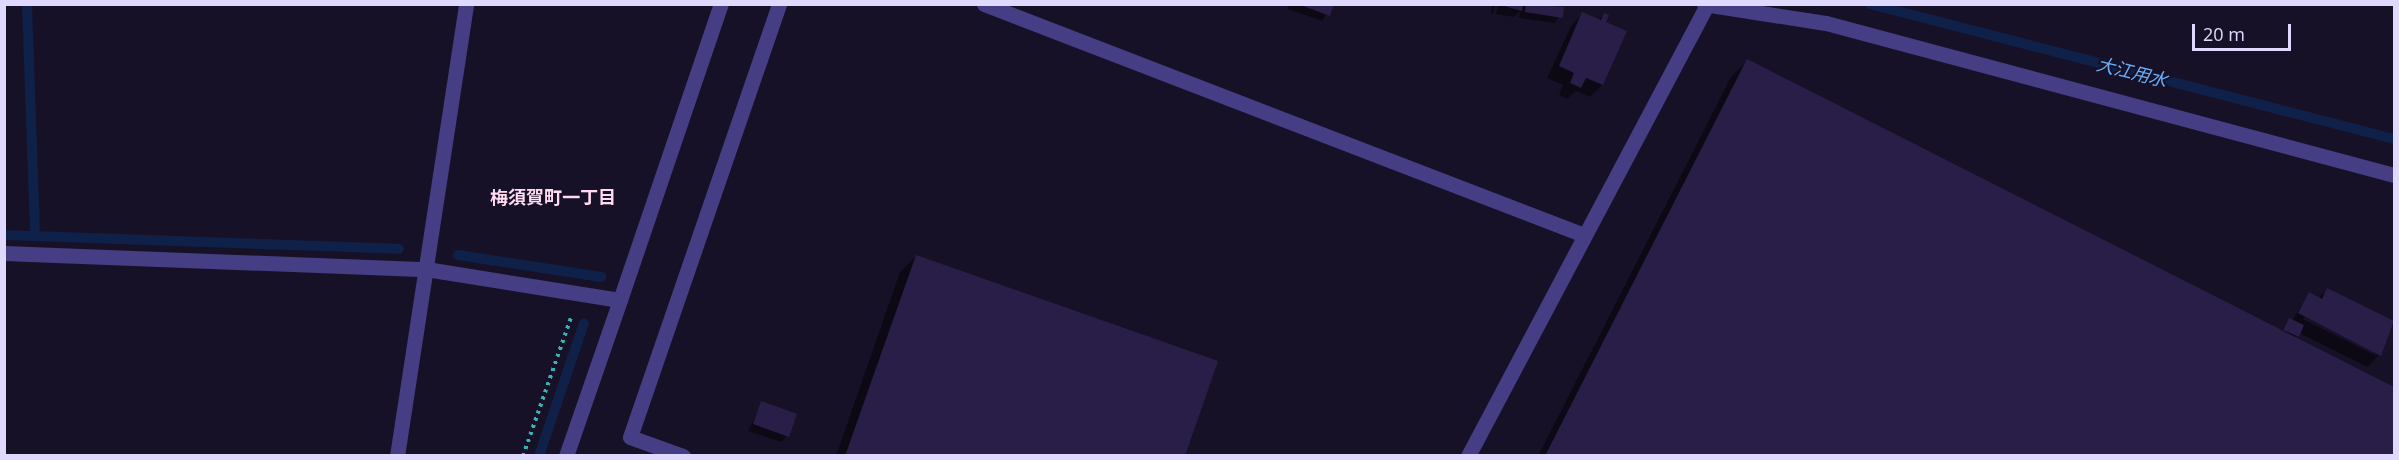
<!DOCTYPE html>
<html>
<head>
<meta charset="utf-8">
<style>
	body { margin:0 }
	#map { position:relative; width:2399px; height:460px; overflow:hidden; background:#171128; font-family:"Open Sans","Noto Sans JP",sans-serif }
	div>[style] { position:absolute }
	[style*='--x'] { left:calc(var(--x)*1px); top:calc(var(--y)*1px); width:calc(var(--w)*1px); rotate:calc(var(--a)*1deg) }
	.shadow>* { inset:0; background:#0007 }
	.stream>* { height:10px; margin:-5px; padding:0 5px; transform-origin:5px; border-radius:5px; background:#0f2049 }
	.building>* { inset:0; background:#291e48 }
	.path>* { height:4px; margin-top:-2px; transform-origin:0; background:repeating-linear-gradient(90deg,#35b5b6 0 3px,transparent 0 7.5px) }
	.minor>* { height:15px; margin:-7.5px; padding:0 7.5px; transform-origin:7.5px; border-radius:7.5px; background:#463e85 }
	span { translate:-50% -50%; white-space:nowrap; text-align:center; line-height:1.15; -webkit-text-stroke:4.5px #171128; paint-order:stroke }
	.water-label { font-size:18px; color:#6baefa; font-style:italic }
	.neighbourhood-label { font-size:18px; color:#fedbef; font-weight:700 }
	.frame { position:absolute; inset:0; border:6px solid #e0d9fe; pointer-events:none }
	.scale { position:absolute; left:2192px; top:24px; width:99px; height:27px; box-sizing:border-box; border:3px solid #e0d9fe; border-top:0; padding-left:8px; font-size:18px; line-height:21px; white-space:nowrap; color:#e0d9fe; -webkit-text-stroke:4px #171128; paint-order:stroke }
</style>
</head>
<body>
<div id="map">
	<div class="shadow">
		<i style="clip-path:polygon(1288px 4px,1332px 4px,1322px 21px,1287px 9px)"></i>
		<i style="clip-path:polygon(1495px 4px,1493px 14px,1491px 13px,1492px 6px)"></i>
		<i style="clip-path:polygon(1498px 4px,1521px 4px,1521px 9px,1525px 4px,1563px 9px,1555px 23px,1519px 18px,1520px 11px,1514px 17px,1496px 14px)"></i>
		<i style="clip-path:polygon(1583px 13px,1598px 20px,1604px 14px,1603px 22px,1625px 32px,1602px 85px,1590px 97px,1576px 91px,1568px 99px,1559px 95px,1563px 85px,1547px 78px,1571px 26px)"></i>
		<i style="clip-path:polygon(evenodd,1747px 61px,2281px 331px,2289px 319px,2292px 321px,2309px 294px,2318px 299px,2327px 290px,2394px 323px,2379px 355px,2367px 367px,2299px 333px,2295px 338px,2394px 389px,2393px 456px,1538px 456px,1731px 77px,1747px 61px,2305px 317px,2377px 353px,2377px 356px,2303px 319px,2305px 317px)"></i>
		<i style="clip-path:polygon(916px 256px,1183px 456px,836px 456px,900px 272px)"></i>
		<i style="clip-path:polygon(762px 403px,787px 436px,781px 442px,748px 431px)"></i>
	</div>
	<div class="stream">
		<i style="--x:27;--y:4;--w:229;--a:88"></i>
		<i style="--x:1870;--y:4;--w:541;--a:14.45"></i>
		<i style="--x:4;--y:235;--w:395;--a:2"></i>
		<i style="--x:458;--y:255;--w:145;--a:8.7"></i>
		<i style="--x:539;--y:456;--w:140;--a:-71.3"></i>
	</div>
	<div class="building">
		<i style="clip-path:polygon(1298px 4px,1334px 4px,1330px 16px)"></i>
		<i style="clip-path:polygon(1497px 4px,1523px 4px,1522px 11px)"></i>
		<i style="clip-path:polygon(1526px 4px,1564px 7px,1563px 18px,1525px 12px)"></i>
		<i style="clip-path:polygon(1582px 12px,1601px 20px,1604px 13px,1609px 15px,1606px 22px,1627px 31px,1603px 85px,1586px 78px,1581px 88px,1570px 83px,1574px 73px,1559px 66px)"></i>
		<i style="clip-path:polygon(1747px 59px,2394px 387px,2394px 456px,1545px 456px)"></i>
		<i style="clip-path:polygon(916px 255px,1218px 361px,1185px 456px,845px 456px)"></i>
		<i style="clip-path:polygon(2327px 288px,2394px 321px,2381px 356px,2298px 313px,2309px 292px,2322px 299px)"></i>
		<i style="clip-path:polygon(2289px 318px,2304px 325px,2299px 337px,2283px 330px)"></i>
		<i style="clip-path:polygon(761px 401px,797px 414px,789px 437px,753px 424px)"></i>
	</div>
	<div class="path">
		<i style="--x:523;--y:456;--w:147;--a:-70.9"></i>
	</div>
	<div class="minor">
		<i style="--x:984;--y:4;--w:643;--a:21.06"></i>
		<i style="--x:1704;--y:4;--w:123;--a:8.9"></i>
		<i style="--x:1826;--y:23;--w:588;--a:14.98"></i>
		<i style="--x:4;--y:253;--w:422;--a:2.2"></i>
		<i style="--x:426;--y:269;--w:196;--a:9.1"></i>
		<i style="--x:620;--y:300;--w:313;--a:-71.2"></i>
		<i style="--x:397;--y:456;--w:457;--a:-81.3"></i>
		<i style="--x:566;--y:456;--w:165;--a:-70.9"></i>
		<i style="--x:683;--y:456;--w:56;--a:-160.3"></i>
		<i style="--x:630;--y:437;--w:458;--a:-71"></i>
		<i style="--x:1468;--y:456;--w:510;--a:-62.08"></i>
	</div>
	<div class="water-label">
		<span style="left:2132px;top:72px;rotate:14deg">大江用水</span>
	</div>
	<div class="neighbourhood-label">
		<span style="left:553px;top:197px">梅須賀町一丁目</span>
	</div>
	<div class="frame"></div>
	<div class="scale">20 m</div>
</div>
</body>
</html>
